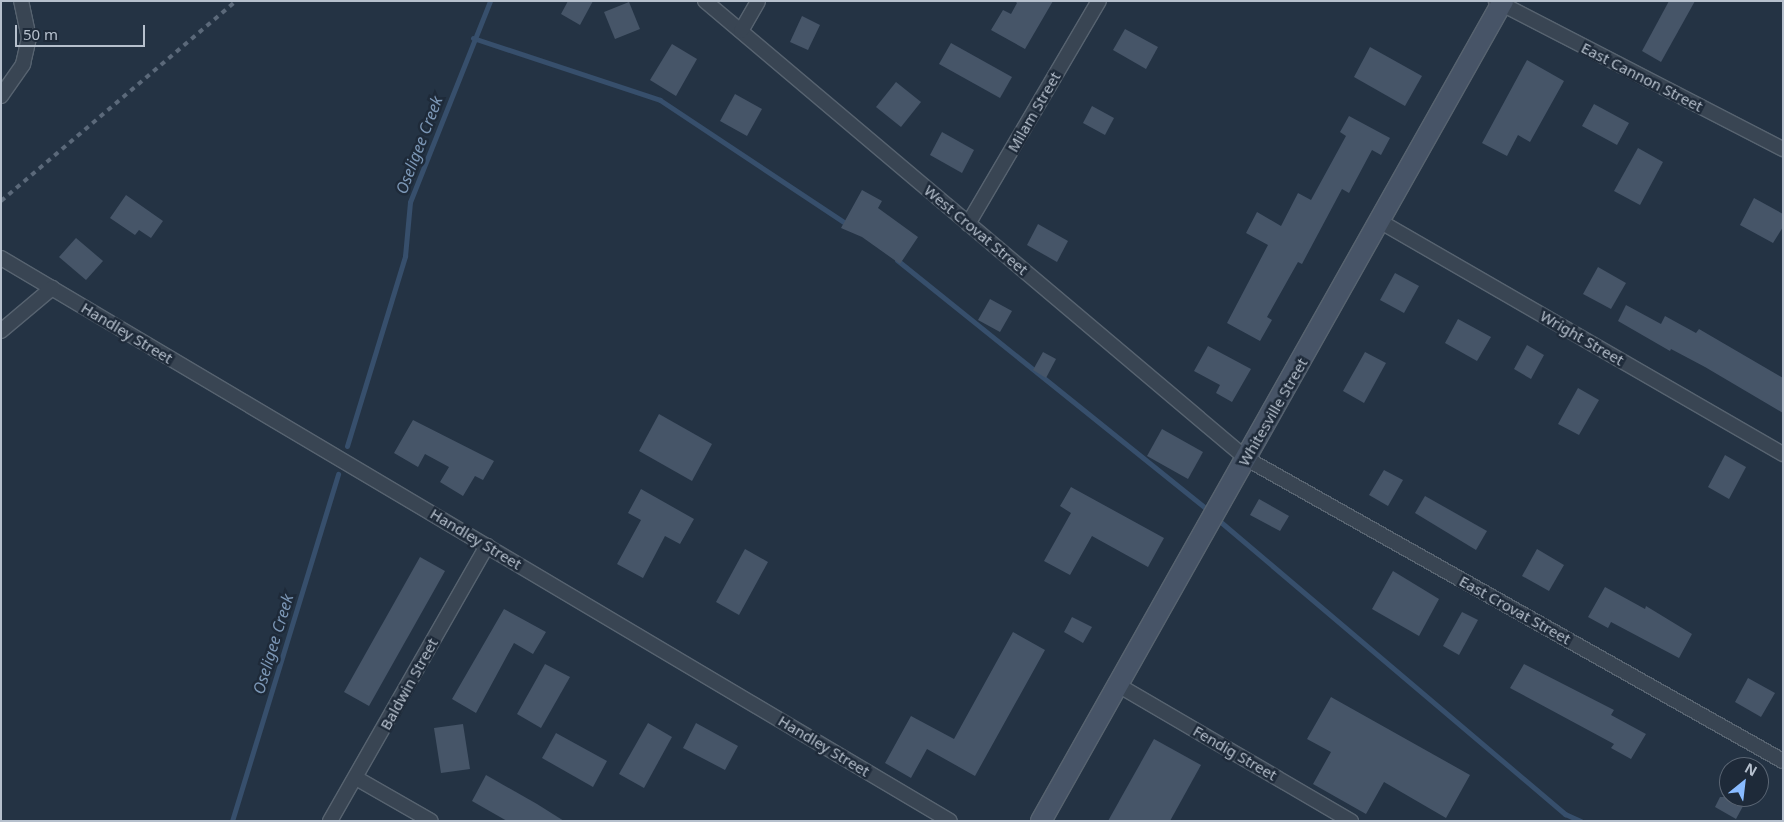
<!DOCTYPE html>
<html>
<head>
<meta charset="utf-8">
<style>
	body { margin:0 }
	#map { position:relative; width:1784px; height:822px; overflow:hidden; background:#243344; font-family:"Noto Sans",sans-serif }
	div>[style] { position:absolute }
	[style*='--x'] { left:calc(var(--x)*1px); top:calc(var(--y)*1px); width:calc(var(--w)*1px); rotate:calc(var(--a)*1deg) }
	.stream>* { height:5px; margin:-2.5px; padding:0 2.5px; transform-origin:2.5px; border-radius:2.5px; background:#374f6c }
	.building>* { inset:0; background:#465568 }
	.roads { filter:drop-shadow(1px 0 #576370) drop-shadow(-1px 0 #576370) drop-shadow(0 1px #576370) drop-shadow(0 -1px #576370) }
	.minor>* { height:14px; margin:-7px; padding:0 7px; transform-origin:7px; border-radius:7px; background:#394553 }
	.secondary>* { height:20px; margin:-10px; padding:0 10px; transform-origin:10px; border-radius:10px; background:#475467 }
	.rail>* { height:4px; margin-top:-2px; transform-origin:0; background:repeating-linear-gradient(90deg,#5b697a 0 5px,transparent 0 10px) }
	span { translate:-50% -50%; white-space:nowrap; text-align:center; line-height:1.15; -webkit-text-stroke:5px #1e2a39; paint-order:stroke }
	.street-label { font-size:15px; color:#b6c0cd }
	.water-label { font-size:16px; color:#7c97b6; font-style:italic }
	.frame { position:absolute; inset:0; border:2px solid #b6c0cd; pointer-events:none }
	.north { position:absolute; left:1719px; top:757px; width:50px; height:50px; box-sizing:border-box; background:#1e2a39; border:1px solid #5b6674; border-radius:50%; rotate:29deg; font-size:14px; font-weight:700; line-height:20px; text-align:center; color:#b6c0cd }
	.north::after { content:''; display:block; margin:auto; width:18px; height:22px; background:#89bbff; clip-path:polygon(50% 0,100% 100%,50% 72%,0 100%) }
	.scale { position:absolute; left:15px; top:25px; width:130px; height:22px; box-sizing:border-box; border:2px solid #b6c0cd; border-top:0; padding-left:6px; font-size:15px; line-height:18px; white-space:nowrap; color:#b6c0cd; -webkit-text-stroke:4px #1e2a39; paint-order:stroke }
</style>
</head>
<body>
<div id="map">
	<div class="stream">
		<i style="--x:473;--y:38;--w:197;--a:18.3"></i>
		<i style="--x:660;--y:100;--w:228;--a:33.6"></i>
		<i style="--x:897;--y:260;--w:402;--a:38.8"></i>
		<i style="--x:347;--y:446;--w:199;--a:-73"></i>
		<i style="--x:405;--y:256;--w:54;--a:-84.7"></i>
		<i style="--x:410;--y:202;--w:216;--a:-68.3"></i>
		<i style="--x:1216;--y:518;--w:458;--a:40.3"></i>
		<i style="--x:1565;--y:814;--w:17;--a:24"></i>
		<i style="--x:232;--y:821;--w:363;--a:-73"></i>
	</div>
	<div class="building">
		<i style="clip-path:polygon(568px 1px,593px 1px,580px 25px,561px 14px)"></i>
		<i style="clip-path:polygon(1015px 1px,1053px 1px,1025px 49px,991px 30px,1003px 10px,1011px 14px,1017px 3px)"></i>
		<i style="clip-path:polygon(1669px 1px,1695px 1px,1661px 62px,1642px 51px)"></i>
		<i style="clip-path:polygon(629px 2px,640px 29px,615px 39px,604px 12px)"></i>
		<i style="clip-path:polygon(802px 16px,820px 25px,808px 50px,790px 42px)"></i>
		<i style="clip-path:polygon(1125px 29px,1158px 47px,1146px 69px,1113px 50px)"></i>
		<i style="clip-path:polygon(951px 43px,1012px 77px,1000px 98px,939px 64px)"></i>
		<i style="clip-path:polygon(672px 44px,697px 59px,676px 96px,650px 80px)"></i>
		<i style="clip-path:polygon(1370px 47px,1422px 76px,1405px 106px,1354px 77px)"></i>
		<i style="clip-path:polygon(1527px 60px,1564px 81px,1530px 142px,1518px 135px,1507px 156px,1482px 143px)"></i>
		<i style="clip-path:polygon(896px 82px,921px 102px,901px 127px,876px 107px)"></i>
		<i style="clip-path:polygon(735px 94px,762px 109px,747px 136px,720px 121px)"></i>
		<i style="clip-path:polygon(1594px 104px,1629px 123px,1617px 145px,1582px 126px)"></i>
		<i style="clip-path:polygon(1092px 106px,1114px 118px,1105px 135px,1083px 123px)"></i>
		<i style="clip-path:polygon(1349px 116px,1390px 138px,1381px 155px,1372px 150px,1349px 193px,1342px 189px,1302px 264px,1298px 262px,1267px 317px,1272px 320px,1260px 341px,1227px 323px,1268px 245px,1246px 233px,1257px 212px,1281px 226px,1298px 193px,1311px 200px,1346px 136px,1340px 132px)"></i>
		<i style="clip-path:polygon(942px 132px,974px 150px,962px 173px,930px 155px)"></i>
		<i style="clip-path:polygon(1638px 148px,1663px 162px,1640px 205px,1614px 191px)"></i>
		<i style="clip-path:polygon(862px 190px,882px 201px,878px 208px,918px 237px,900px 264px,862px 237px,841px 228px)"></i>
		<i style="clip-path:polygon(126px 195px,163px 221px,151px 238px,139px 230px,135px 235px,110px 218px)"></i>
		<i style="clip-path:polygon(1754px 198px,1783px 214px,1783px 227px,1773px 243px,1740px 225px)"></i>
		<i style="clip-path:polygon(1038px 224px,1068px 241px,1057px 262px,1027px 245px)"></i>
		<i style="clip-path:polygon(76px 238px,103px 261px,86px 280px,59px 257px)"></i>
		<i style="clip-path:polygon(1598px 267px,1626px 283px,1611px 309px,1583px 294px)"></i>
		<i style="clip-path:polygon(1395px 273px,1419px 286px,1404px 313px,1380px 300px)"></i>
		<i style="clip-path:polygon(990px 299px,1012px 311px,1000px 332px,978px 320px)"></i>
		<i style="clip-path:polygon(1626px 305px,1661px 324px,1665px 316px,1696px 333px,1699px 329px,1783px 378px,1783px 413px,1705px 367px,1671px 349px,1670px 351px,1618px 321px)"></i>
		<i style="clip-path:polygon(1458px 319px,1491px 337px,1477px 361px,1445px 343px)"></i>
		<i style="clip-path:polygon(1527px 345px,1544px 355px,1531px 379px,1514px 369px)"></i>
		<i style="clip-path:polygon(1208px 346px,1251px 369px,1232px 402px,1216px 393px,1220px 385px,1194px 371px)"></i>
		<i style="clip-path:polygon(1043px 352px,1056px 359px,1046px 378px,1033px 370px)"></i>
		<i style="clip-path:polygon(1365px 352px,1386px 363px,1364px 403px,1343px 391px)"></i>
		<i style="clip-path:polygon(1578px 388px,1599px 400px,1579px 435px,1558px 424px)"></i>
		<i style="clip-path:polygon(659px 414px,712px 444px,692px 481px,639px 451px)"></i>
		<i style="clip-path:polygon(413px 420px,494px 461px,483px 480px,475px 476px,463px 496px,440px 482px,449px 467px,425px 454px,418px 467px,394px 453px)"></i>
		<i style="clip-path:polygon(1162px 429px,1203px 452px,1188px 479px,1147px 456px)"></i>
		<i style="clip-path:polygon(1725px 455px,1746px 467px,1729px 499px,1708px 487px)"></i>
		<i style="clip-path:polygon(1384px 470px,1403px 480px,1388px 506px,1369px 495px)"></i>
		<i style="clip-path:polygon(1071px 487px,1164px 538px,1148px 567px,1092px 536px,1070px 575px,1044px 561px,1071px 513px,1060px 506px)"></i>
		<i style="clip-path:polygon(641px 489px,694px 519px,680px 544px,665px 536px,643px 578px,617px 564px,641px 520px,628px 513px)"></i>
		<i style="clip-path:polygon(1425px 496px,1487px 531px,1476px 550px,1415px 513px)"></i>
		<i style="clip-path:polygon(1259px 499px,1289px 516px,1280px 531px,1250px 515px)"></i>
		<i style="clip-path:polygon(745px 549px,768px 562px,739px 615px,716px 602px)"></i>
		<i style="clip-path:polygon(1537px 549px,1564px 565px,1549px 591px,1522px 576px)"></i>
		<i style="clip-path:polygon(420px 557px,445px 571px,369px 706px,344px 692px)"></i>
		<i style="clip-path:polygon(1393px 571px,1439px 599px,1419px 636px,1372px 609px)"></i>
		<i style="clip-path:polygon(1605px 587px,1645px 609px,1646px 606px,1692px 634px,1679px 658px,1611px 622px,1608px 628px,1588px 617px)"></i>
		<i style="clip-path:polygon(504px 609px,546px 632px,533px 654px,514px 643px,476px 713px,452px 699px)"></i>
		<i style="clip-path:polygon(1462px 612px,1478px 620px,1459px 655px,1443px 646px)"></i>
		<i style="clip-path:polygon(1072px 617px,1092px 627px,1083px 643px,1064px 632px)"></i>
		<i style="clip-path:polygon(1013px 632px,1045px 650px,975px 776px,927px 749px,911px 778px,885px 763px,911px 716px,954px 739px)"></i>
		<i style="clip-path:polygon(545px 664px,570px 677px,541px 728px,517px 714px)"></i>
		<i style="clip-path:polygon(1524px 664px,1614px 710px,1611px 715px,1646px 734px,1631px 759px,1611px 748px,1614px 744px,1510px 688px)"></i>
		<i style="clip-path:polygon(1748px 678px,1775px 693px,1761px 717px,1735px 702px)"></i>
		<i style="clip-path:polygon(1331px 697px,1470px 775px,1446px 818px,1384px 782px,1366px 814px,1313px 784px,1331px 752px,1307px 739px)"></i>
		<i style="clip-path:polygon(648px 723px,672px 737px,644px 788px,619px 774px)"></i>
		<i style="clip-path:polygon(696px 723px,738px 746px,725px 770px,683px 748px)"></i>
		<i style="clip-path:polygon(463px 724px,470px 769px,441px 773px,434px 728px)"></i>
		<i style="clip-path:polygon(556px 733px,607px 761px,593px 787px,542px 758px)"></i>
		<i style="clip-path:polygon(1154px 739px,1201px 765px,1170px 821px,1108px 821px)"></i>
		<i style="clip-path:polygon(486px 775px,537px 804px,564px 821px,507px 821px,472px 801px)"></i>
		<i style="clip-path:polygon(1720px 797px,1748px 797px,1736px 819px,1715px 807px)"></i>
	</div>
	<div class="roads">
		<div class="minor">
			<i style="--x:705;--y:1;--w:710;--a:40.2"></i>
			<i style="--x:1247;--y:459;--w:615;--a:29.4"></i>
			<i style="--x:1496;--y:1;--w:323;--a:27.3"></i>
			<i style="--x:741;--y:31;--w:34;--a:-60"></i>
			<i style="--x:1;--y:96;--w:39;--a:-55"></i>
			<i style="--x:23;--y:64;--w:27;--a:-77"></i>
			<i style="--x:29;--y:38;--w:38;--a:-102"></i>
			<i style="--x:1381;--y:222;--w:464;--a:30"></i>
			<i style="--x:968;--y:224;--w:259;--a:-59.6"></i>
			<i style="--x:1;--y:258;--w:1103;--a:30.68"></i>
			<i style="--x:1;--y:331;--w:67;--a:-40.1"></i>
			<i style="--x:1118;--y:685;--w:270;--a:30.3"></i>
			<i style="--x:356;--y:778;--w:86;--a:29.8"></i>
			<i style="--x:330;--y:821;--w:317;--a:-60.3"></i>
		</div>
		<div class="secondary">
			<i style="--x:1041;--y:821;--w:941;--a:-60.6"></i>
		</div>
	</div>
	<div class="rail">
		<i style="--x:1;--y:201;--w:309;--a:-40.4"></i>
	</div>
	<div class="street-label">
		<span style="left:1642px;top:77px;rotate:27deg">East Cannon Street</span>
		<span style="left:1034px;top:112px;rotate:-60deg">Milam Street</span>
		<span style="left:976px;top:230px;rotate:40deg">West Crovat Street</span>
		<span style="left:127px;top:333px;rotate:31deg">Handley Street</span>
		<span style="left:1582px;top:338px;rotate:30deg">Wright Street</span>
		<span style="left:1273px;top:412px;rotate:-60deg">Whitesville Street</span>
		<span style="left:476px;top:539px;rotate:31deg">Handley Street</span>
		<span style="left:1515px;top:610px;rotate:29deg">East Crovat Street</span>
		<span style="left:409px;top:684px;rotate:-61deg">Baldwin Street</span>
		<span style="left:824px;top:746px;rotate:31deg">Handley Street</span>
		<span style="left:1235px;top:753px;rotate:30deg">Fendig Street</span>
	</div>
	<div class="water-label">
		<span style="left:419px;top:145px;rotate:-69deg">Oseligee Creek</span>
		<span style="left:273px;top:644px;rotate:-73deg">Oseligee Creek</span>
	</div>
	<div class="frame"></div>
	<div class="north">N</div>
	<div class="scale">50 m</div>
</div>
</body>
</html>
